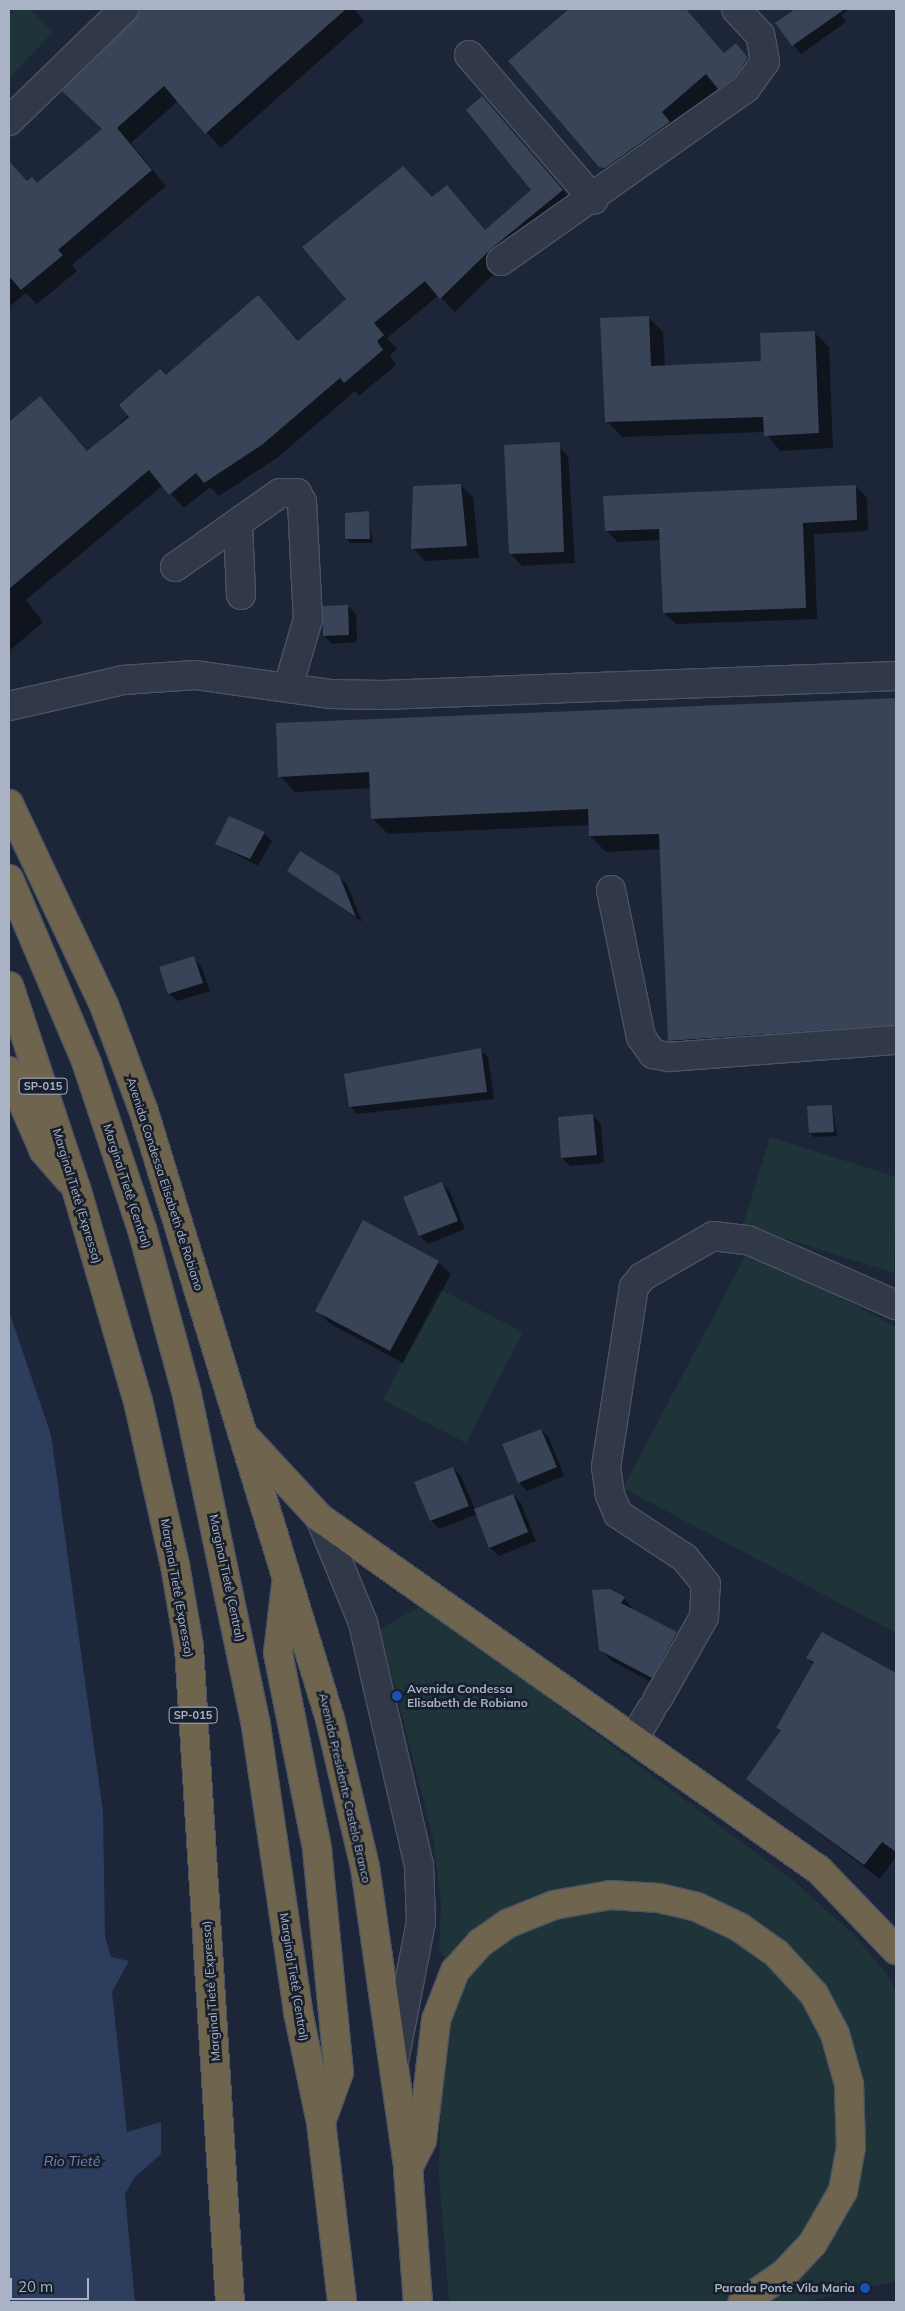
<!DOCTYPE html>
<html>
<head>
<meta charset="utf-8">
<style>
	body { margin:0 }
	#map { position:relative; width:905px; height:2311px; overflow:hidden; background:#1d2638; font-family:Mulish,sans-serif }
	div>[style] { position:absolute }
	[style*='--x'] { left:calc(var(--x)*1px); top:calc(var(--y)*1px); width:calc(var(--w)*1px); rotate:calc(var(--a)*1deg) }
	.green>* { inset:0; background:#1f3439 }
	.water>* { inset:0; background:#2d3d5e }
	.shadow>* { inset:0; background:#0007 }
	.building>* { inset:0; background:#394458 }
	.roads { filter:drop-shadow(1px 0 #4b5363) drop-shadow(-1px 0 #4b5363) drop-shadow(0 1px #4b5363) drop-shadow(0 -1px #4b5363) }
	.minor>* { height:28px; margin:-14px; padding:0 14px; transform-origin:14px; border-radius:14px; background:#313848 }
	.highway>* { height:28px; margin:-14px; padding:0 14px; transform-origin:14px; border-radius:14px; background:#6f644d }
	.dots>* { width:14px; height:14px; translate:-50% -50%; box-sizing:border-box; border:2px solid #171e2c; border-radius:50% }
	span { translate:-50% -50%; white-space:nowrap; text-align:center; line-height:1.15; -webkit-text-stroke:5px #171e2c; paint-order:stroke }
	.shield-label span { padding:1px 4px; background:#171e2c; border:1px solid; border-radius:4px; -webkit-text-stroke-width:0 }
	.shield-label { font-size:11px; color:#aab2c5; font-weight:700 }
	.street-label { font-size:12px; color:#aab2c5 }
	.poi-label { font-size:12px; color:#aab2c5; font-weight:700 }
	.left { translate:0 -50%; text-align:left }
	.right { translate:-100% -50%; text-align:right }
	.water-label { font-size:14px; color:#6f86b1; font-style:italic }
	.frame { position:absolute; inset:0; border:10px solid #aab2c5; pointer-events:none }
	.scale { position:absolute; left:10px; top:2278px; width:79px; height:22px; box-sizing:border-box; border:2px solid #aab2c5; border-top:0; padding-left:6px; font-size:15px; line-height:18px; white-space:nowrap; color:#aab2c5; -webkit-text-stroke:4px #171e2c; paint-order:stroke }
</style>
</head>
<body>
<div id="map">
	<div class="green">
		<i style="clip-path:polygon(14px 9px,30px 9px,53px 32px,9px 78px,9px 14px)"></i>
		<i style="clip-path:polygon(770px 1137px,896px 1177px,894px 1273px,743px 1225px)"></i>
		<i style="clip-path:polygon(749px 1249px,896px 1327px,896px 1633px,623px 1488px)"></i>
		<i style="clip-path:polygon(439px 1289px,523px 1332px,466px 1443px,383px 1400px)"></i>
		<i style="clip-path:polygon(423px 1605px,795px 1882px,855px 1936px,889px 1977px,896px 1992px,896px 2281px,805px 2302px,449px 2302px,439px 2175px,443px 2012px,465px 1980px,439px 1951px,441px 1903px,433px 1838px,380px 1629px)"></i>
	</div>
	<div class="water">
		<i style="clip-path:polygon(9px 1311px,51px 1435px,103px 1812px,105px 1936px,111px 1957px,129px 1961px,112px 1992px,127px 2132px,161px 2122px,161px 2154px,134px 2178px,125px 2194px,135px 2302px,9px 2302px)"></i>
	</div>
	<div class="shadow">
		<i style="clip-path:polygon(144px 9px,354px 9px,364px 21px,221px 148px,178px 101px,131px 143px,166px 186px,72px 265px,77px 271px,37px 304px,26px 293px,9px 307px,9px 162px,28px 182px,38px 185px,104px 129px,64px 91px)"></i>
		<i style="clip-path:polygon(570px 9px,686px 9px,725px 54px,736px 45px,762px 73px,615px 181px,510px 61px)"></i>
		<i style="clip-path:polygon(797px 9px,849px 9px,841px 15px,846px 22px,801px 54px,776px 24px)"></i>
		<i style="clip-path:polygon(482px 98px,576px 205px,506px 262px,455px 312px,439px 295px,387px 338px,397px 349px,390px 355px,396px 365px,359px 396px,355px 391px,277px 458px,219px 496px,210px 487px,184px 508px,163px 485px,26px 600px,43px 622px,9px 651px,9px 424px,40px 397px,88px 452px,258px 297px,299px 341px,348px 299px,447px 186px,486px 231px,533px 190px)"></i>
		<i style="clip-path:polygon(648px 317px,663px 332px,665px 366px,762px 362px,814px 332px,829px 347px,833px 448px,780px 451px,765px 432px,622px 437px,607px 421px)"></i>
		<i style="clip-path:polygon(556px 444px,568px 456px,575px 563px,522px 566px,510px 553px)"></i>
		<i style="clip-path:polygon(460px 485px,473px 497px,479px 558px,425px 561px,413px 548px)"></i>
		<i style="clip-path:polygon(856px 486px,867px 498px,868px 531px,814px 534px,817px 619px,676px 624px,664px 613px,661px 540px,618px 542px,606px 530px)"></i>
		<i style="clip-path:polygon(368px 513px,373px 543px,350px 543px,347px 539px)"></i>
		<i style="clip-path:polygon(348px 606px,356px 614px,357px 642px,332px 644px,324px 636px)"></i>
		<i style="clip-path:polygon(896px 699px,896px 1044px,687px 1056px,671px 1041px,661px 849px,606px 852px,590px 836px,590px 825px,388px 834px,372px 818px,371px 788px,295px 792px,280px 776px,277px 724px)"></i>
		<i style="clip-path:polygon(264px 833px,272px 841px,258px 866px,217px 844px)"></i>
		<i style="clip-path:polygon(289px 871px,338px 876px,347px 884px,362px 922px)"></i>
		<i style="clip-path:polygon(193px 958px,201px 966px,210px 991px,177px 1001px,169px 993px)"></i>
		<i style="clip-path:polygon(480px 1050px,488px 1057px,494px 1099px,357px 1114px,350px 1106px)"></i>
		<i style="clip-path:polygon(832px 1106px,837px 1136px,814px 1137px,810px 1133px)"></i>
		<i style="clip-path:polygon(593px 1115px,601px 1124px,604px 1163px,570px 1166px,562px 1158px)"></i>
		<i style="clip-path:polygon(442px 1183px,450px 1192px,465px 1229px,428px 1244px,420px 1236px)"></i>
		<i style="clip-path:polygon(438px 1262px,451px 1274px,403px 1363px,329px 1323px,317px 1310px)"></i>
		<i style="clip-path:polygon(541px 1430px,549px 1438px,564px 1476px,527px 1491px,519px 1482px)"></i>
		<i style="clip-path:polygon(453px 1468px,461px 1476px,475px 1510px,513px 1495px,521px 1503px,536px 1541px,499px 1556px,490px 1548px,477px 1514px,439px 1529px,431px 1520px)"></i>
		<i style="clip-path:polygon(593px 1591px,624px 1598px,635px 1612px,677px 1633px,689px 1645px,664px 1689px,612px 1661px,600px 1649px)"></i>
		<i style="clip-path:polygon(822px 1634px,896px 1675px,896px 1857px,880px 1879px,747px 1778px,782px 1731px,778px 1727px,814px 1664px,808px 1658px)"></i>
	</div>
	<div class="building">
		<i style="clip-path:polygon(142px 9px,346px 9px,205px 134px,164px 86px,117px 128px,152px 170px,58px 250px,63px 255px,21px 290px,9px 276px,9px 161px,27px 181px,32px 177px,37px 183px,102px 129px,62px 91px)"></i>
		<i style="clip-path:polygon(569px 9px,686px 9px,724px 53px,736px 43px,748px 58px,735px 77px,718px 89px,706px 74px,662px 112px,670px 122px,605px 168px,599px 167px,508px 61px)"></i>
		<i style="clip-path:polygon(795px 9px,845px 9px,792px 46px,775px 23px)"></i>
		<i style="clip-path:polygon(482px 96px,563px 190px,492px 248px,440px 299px,425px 281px,374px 323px,384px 335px,377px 341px,383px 350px,344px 383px,340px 378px,263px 444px,204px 483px,196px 473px,169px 495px,149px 470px,9px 589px,9px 422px,40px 396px,87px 451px,129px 417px,119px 405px,160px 369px,166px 375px,258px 295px,298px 341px,346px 299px,302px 247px,403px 166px,432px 197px,447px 185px,485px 230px,531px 190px,466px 110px)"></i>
		<i style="clip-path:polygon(649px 316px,651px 366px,761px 361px,760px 333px,815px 331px,819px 433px,764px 436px,763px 417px,605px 422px,600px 318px)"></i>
		<i style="clip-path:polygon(560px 442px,564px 552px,509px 554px,504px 445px)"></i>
		<i style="clip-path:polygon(461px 484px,467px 546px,411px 549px,413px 486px)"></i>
		<i style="clip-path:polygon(856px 485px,857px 520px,803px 523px,806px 608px,663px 613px,659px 529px,605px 531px,603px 496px)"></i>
		<i style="clip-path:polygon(369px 511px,370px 539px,345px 539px,345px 513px)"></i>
		<i style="clip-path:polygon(348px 605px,349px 635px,323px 636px,323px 606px)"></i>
		<i style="clip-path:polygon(896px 698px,896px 1025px,668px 1041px,659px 834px,589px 836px,588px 809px,371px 819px,369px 772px,278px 777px,276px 723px)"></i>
		<i style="clip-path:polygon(229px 816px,265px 832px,250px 859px,215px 844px)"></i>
		<i style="clip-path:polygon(300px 851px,339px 875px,356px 917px,287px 871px)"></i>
		<i style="clip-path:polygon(194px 956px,203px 983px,168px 994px,159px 967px)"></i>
		<i style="clip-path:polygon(481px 1048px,487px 1092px,349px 1107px,344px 1074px)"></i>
		<i style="clip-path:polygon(832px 1105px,834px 1132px,809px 1133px,807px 1106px)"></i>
		<i style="clip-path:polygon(593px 1114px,597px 1155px,561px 1158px,558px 1117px)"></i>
		<i style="clip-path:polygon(442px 1182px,458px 1221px,419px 1236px,403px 1197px)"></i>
		<i style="clip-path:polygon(363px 1220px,439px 1261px,390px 1351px,315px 1311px)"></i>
		<i style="clip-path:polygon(541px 1429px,557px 1467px,518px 1483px,502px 1444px)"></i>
		<i style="clip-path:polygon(453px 1467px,469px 1506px,430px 1521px,414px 1482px)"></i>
		<i style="clip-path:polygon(513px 1494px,528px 1532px,489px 1548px,474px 1509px)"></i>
		<i style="clip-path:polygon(610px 1589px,625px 1597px,621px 1603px,677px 1632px,652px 1678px,599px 1650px,592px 1590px)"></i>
		<i style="clip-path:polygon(822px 1632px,896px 1673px,896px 1852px,882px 1842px,864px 1865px,746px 1779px,781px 1730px,776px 1728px,814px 1662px,806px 1658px)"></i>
	</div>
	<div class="roads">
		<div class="minor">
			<i style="--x:469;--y:55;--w:191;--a:49.2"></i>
			<i style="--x:9;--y:121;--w:161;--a:-44.2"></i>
			<i style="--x:501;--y:261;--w:300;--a:-35.2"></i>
			<i style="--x:746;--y:88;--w:32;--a:-54"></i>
			<i style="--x:765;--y:62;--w:27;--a:-100"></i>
			<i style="--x:760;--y:35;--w:35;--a:-133"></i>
			<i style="--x:238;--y:523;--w:72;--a:87.6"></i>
			<i style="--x:175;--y:567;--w:128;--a:-35.2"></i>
			<i style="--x:280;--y:493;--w:17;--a:0"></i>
			<i style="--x:297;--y:493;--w:10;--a:61"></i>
			<i style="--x:302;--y:502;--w:117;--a:87.1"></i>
			<i style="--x:308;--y:619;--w:71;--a:106.4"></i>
			<i style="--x:9;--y:706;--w:117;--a:-12.8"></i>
			<i style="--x:123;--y:680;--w:72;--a:-4"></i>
			<i style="--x:195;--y:675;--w:136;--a:8"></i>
			<i style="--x:330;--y:694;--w:52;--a:1.1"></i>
			<i style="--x:382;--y:695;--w:514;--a:-2.12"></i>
			<i style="--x:611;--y:890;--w:150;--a:78.5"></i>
			<i style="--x:641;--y:1037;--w:21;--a:55"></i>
			<i style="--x:653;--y:1054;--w:16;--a:11"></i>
			<i style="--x:669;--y:1057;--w:228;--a:-4.3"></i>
			<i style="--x:320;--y:1518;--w:113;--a:67.7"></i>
			<i style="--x:363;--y:1623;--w:248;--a:77"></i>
			<i style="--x:419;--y:1865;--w:57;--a:88"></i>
			<i style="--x:421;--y:1922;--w:142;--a:101"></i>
			<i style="--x:657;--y:1700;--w:95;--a:-60.5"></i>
			<i style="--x:704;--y:1617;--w:33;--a:-87"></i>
			<i style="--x:706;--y:1584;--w:33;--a:-129"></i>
			<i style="--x:685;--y:1558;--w:80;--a:-146.7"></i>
			<i style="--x:618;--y:1514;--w:21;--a:-113"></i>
			<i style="--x:610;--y:1495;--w:28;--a:-98"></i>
			<i style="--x:606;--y:1467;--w:182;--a:-81.2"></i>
			<i style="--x:634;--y:1287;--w:13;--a:-51"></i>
			<i style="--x:642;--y:1277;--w:82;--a:-30"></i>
			<i style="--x:713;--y:1236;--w:35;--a:7"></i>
			<i style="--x:748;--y:1240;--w:162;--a:23.7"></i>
			<i style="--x:634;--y:1738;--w:33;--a:-59"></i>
		</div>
		<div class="highway">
			<i style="--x:9;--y:804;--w:222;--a:64.7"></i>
			<i style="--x:104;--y:1005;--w:114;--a:69.5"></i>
			<i style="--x:144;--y:1112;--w:635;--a:72.96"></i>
			<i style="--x:330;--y:1719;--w:152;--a:76.7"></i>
			<i style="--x:365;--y:1867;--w:303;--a:81.8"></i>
			<i style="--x:408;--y:2167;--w:135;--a:85.8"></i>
			<i style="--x:9;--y:879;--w:201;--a:67.1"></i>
			<i style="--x:87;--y:1064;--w:174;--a:71.6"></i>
			<i style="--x:142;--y:1229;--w:172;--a:74.8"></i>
			<i style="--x:187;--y:1395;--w:338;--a:78.2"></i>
			<i style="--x:256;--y:1726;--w:289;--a:81.6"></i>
			<i style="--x:298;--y:2012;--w:112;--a:78.2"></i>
			<i style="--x:321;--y:2122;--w:181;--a:83.3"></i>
			<i style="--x:9;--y:986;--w:213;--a:71.7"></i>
			<i style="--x:76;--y:1188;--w:222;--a:73.8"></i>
			<i style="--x:138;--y:1401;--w:168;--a:77.3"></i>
			<i style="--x:175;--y:1565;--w:83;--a:80.3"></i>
			<i style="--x:189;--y:1647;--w:656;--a:86.42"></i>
			<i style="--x:9;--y:1071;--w:87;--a:66.4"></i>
			<i style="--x:44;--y:1151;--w:37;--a:49"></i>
			<i style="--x:248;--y:1440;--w:106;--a:47.3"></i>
			<i style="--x:320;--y:1518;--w:611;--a:35.2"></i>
			<i style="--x:819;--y:1870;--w:111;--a:46.1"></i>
			<i style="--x:286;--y:1585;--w:68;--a:96.7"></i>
			<i style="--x:278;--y:1653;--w:200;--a:78.7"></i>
			<i style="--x:317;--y:1849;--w:224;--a:84.4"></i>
			<i style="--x:339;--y:2072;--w:53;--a:109.8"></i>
			<i style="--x:409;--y:2166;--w:29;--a:-63"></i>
			<i style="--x:422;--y:2140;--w:121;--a:-83.3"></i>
			<i style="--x:436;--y:2020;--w:53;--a:-68.8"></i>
			<i style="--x:455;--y:1971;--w:38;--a:-48"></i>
			<i style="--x:480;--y:1943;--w:35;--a:-35"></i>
			<i style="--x:509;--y:1923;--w:48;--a:-21.8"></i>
			<i style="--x:554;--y:1905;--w:57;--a:-10.1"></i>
			<i style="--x:610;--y:1895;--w:49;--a:3.5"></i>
			<i style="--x:659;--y:1898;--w:39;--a:13"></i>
			<i style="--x:697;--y:1907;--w:47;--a:25.5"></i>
			<i style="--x:739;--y:1927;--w:45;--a:35.1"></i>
			<i style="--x:776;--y:1953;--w:56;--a:47.2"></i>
			<i style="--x:814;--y:1994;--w:45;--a:62.3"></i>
			<i style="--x:835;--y:2034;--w:52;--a:74.4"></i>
			<i style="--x:849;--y:2084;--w:63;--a:88.2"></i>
			<i style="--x:851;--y:2147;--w:45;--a:100.3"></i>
			<i style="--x:843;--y:2191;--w:60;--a:120"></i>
			<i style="--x:813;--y:2243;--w:42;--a:133.1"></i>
			<i style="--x:784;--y:2274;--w:50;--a:145.7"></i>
		</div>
	</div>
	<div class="dots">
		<i style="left:397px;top:1696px;background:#1a4fb4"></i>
		<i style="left:865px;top:2288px;background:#1a4fb4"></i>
	</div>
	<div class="shield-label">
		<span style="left:43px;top:1086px">SP-015</span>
		<span style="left:193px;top:1715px">SP-015</span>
	</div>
	<div class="street-label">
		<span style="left:165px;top:1184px;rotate:72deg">Avenida Condessa Elisabeth de Robiano</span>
		<span style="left:127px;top:1186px;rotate:72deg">Marginal Tietê (Central)</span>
		<span style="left:77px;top:1196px;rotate:73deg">Marginal Tietê (Expressa)</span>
		<span style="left:227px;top:1578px;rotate:78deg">Marginal Tietê (Central)</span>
		<span style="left:177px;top:1588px;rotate:80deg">Marginal Tietê (Expressa)</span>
		<span style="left:345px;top:1788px;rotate:77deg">Avenida Presidente Castelo Branco</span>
		<span style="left:294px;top:1977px;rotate:81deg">Marginal Tietê (Central)</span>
		<span style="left:211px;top:1991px;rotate:-94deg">Marginal Tietê (Expressa)</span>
	</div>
	<div class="poi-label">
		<span class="left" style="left:407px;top:1696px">Avenida Condessa<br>Elisabeth de Robiano</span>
		<span class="right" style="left:855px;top:2288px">Parada Ponte Vila Maria</span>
	</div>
	<div class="water-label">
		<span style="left:72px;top:2161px">Rio Tietê</span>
	</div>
	<div class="frame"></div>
	<div class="scale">20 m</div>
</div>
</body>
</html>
